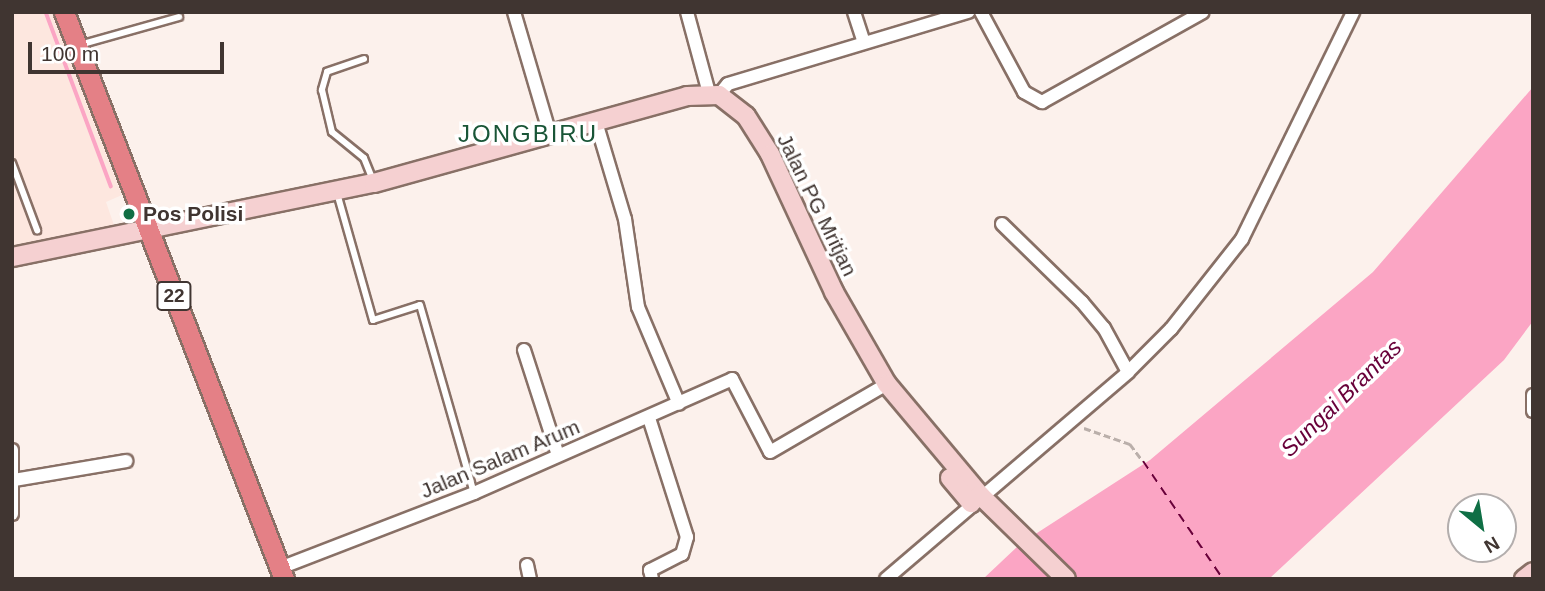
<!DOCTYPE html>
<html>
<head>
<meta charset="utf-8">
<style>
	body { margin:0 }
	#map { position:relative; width:1545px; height:591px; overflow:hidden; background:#fcf1ec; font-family:Arial,sans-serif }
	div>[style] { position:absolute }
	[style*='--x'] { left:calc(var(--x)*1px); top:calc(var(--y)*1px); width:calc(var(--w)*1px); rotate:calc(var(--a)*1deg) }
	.built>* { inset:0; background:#fde7df }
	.water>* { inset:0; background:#fba5c4 }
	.stream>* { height:3.5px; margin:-1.75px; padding:0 1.75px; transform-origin:1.75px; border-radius:1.75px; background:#fba5c4 }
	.ferry>* { height:2px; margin-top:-1px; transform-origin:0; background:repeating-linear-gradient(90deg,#680039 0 9px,transparent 0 16px) }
	.path>* { height:2.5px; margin-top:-1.25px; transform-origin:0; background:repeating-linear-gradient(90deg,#baafaa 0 7px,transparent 0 10.5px) }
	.roads { filter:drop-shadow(2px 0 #887066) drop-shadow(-2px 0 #887066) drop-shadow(0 2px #887066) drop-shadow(0 -2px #887066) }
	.service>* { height:6px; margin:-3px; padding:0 3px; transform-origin:3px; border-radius:3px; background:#fff }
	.minor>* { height:12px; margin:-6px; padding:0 6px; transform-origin:6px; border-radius:6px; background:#fff }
	.secondary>* { height:18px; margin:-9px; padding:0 9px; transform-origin:9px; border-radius:9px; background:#f5d0d1 }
	.trunk>* { height:19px; margin:-9.5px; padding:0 9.5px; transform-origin:9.5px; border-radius:9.5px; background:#e48086 }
	.dots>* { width:19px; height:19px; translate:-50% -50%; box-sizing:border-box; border:4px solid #fff; border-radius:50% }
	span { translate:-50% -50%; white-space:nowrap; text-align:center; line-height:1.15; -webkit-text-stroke:7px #fff; paint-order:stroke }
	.shield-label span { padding:2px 5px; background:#fff; border:2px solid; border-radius:5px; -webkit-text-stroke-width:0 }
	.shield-label { font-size:19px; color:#403531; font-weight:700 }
	.street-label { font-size:21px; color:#403531 }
	.poi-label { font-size:21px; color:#403531; font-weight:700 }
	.left { translate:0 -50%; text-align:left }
	.water-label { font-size:23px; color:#680039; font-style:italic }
	.quarter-label { font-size:24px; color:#195537; letter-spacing:2px }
	.frame { position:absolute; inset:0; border:14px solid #403531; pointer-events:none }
	.north { position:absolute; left:1447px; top:493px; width:70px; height:70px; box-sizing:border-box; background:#fff; border:2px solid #b3aead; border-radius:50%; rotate:150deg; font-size:19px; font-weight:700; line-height:28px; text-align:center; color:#403531 }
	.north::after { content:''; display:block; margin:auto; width:24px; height:32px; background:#0f6f45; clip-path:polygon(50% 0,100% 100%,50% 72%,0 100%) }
	.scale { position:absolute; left:28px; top:42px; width:196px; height:32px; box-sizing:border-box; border:4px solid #403531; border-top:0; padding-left:9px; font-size:21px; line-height:24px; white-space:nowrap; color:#403531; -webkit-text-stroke:5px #fff; paint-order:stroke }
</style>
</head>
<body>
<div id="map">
	<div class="built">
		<i style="clip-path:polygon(12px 12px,52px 12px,122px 195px,106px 202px,116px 231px,12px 252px)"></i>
	</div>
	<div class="water">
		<i style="clip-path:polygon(1533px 87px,1533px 321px,1504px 360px,1269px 579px,983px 579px,1020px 544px,1150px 460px,1373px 272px)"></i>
	</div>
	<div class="stream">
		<i style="--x:46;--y:12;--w:186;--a:69.5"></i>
	</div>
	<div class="ferry">
		<i style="--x:1143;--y:461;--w:143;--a:55.9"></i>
	</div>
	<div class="path">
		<i style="--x:1084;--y:428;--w:49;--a:19.2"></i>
		<i style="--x:1130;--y:444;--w:21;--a:53"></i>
	</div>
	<div class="roads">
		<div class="service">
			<i style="--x:79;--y:45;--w:104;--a:-15.6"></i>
			<i style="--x:364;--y:59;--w:39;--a:161"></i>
			<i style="--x:327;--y:72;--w:19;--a:106"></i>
			<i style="--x:322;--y:90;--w:43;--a:76.6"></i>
			<i style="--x:332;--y:132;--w:41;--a:39.1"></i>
			<i style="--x:364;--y:158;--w:27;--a:68"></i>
			<i style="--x:12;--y:163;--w:72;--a:69.5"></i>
			<i style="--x:337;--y:193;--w:132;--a:74.2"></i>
			<i style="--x:373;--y:320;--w:49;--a:-17.7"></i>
			<i style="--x:420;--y:305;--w:196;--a:74"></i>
		</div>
		<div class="minor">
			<i style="--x:514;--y:12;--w:127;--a:73.6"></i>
			<i style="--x:687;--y:12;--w:84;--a:74.8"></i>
			<i style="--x:854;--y:12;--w:32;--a:72"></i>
			<i style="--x:981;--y:12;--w:91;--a:61.7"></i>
			<i style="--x:1024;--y:92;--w:21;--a:29"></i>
			<i style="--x:1042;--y:102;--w:184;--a:-29.2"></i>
			<i style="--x:719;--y:95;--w:14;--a:-51"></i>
			<i style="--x:728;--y:84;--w:251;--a:-16.7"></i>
			<i style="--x:596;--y:122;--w:101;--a:73.4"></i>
			<i style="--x:625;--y:219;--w:89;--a:81.6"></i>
			<i style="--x:638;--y:307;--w:105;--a:67.1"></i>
			<i style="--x:1002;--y:224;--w:112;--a:44.3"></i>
			<i style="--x:1082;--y:302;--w:34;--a:50"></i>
			<i style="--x:1104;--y:328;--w:50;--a:61.4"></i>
			<i style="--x:524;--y:350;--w:110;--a:72.1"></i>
			<i style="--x:1533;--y:395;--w:16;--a:90"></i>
			<i style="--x:649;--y:418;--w:125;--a:72.3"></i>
			<i style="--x:687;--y:537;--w:18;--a:106"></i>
			<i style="--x:682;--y:554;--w:36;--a:153"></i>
			<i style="--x:650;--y:570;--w:9;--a:77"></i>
			<i style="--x:12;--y:450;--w:64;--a:90"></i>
			<i style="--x:14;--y:480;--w:114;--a:-9.6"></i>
			<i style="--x:527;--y:565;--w:14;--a:78"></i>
			<i style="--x:280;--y:568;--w:208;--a:-21.1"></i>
			<i style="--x:474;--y:493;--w:282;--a:-23.8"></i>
			<i style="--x:732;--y:379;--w:82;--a:62.5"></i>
			<i style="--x:770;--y:452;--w:135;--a:-30.2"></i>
			<i style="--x:886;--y:579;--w:318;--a:-40.5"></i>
			<i style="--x:1128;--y:372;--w:61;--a:-45"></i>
			<i style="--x:1171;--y:329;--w:115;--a:-51.7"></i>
			<i style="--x:1242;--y:239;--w:253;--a:-63.9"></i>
		</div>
		<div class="secondary">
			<i style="--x:12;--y:257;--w:369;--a:-11.6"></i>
			<i style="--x:374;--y:183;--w:325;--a:-15.5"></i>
			<i style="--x:687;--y:96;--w:32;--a:-2"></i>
			<i style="--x:719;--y:95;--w:34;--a:38"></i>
			<i style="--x:746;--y:116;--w:45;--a:57.7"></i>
			<i style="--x:770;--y:154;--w:152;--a:65.1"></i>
			<i style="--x:834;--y:292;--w:106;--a:60.1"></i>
			<i style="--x:887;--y:384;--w:145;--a:50"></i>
			<i style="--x:980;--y:495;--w:120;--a:44.3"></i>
			<i style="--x:950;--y:478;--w:33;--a:50"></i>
			<i style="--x:1524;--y:579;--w:11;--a:-38"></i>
		</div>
		<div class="trunk">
			<i style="--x:64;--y:12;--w:608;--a:68.79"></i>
		</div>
	</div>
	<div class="dots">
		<i style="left:129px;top:214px;background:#0f6f45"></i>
	</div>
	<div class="shield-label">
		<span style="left:174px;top:296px">22</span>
	</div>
	<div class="street-label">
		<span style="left:817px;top:205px;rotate:64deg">Jalan PG Mritjan</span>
		<span style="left:500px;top:459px;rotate:-23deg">Jalan Salam Arum</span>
	</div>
	<div class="poi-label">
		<span class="left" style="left:143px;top:214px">Pos Polisi</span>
	</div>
	<div class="water-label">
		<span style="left:1341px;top:398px;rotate:-44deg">Sungai Brantas</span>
	</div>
	<div class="quarter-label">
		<span style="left:528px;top:134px">JONGBIRU</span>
	</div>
	<div class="frame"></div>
	<div class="north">N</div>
	<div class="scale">100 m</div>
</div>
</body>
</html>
